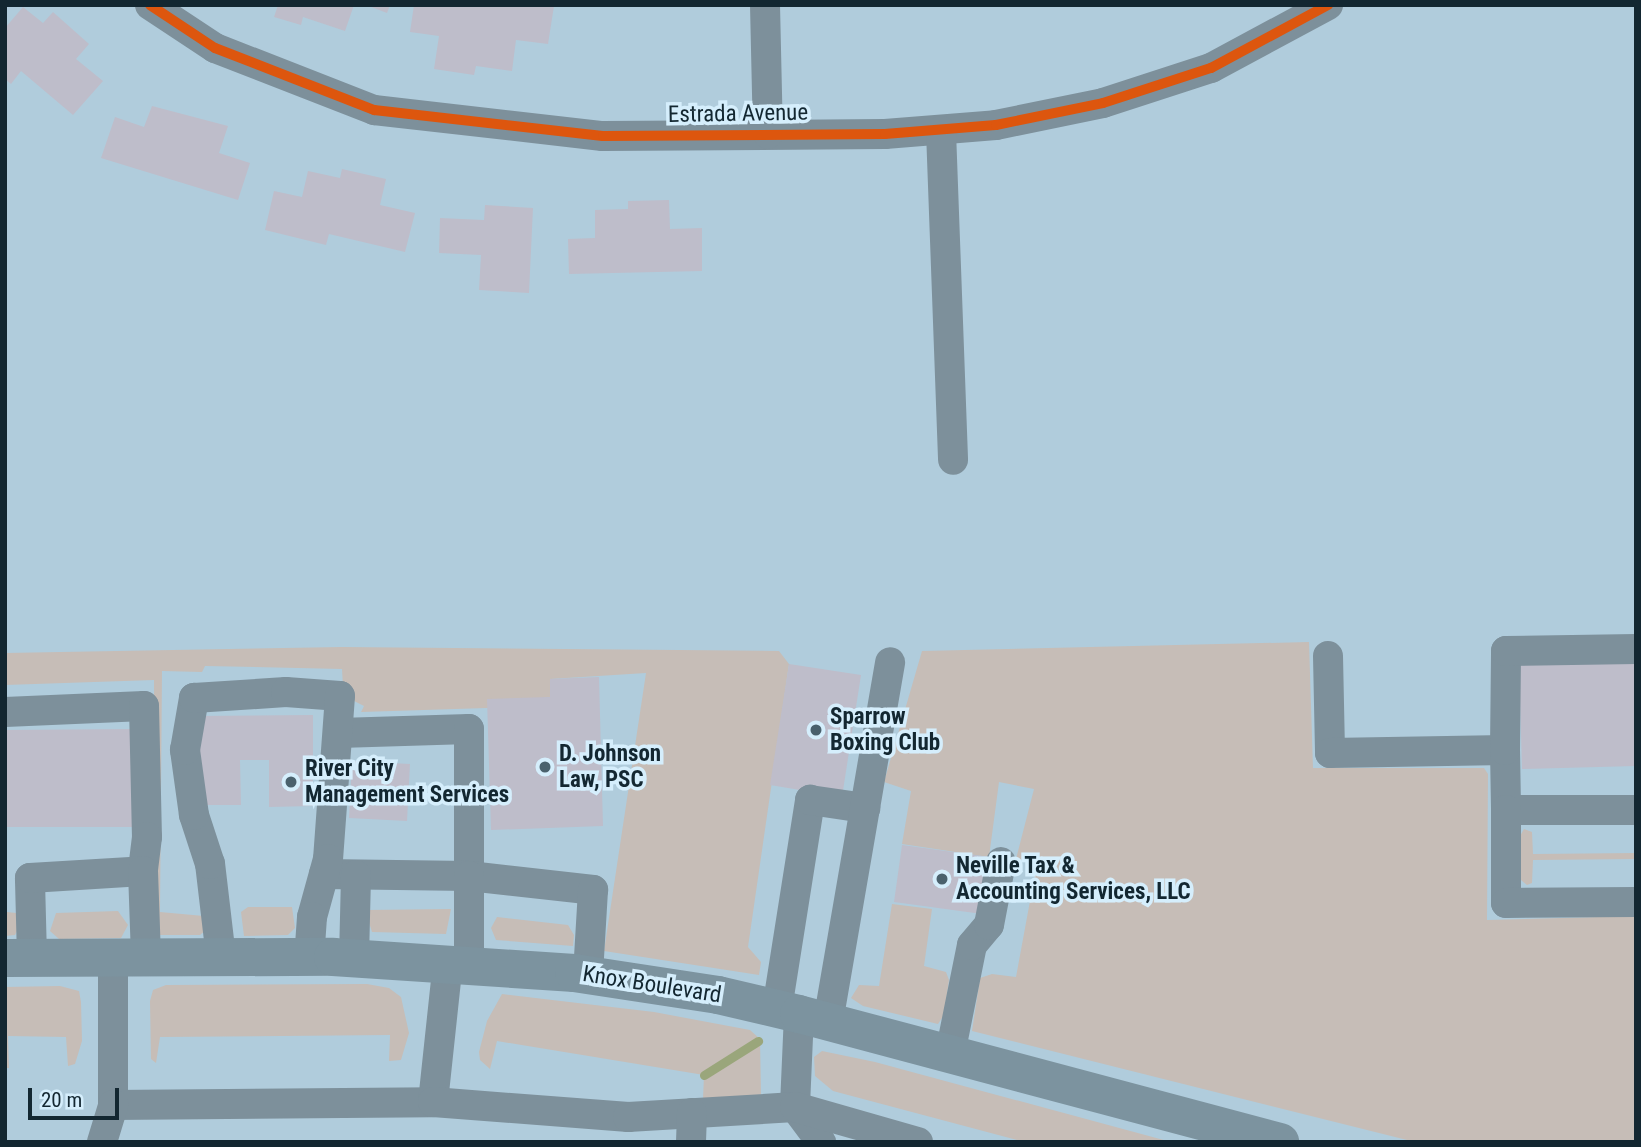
<!DOCTYPE html>
<html>
<head>
<meta charset="utf-8">
<style>
	body { margin:0 }
	#map { position:relative; width:1641px; height:1147px; overflow:hidden; background:#b0ccdc; font-family:"Roboto Condensed",sans-serif }
	div>[style] { position:absolute }
	[style*='--x'] { left:calc(var(--x)*1px); top:calc(var(--y)*1px); width:calc(var(--w)*1px); rotate:calc(var(--a)*1deg) }
	.green>* { inset:0; background:#c6bdb7 }
	.stream>* { height:9px; margin:-4.5px; padding:0 4.5px; transform-origin:4.5px; border-radius:4.5px; background:#9aa67b }
	.building>* { inset:0; background:#bebdca }
	.minor>* { height:30px; margin:-15px; padding:0 15px; transform-origin:15px; border-radius:15px; background:#7d909b }
	.major>* { height:38px; margin:-19px; padding:0 19px; transform-origin:19px; border-radius:19px; background:#7c939f }
	.cycleway>* { height:10px; margin:-5px; padding:0 5px; transform-origin:5px; border-radius:5px; background:#dd560e }
	.dots>* { width:19px; height:19px; translate:-50% -50%; box-sizing:border-box; border:4px solid #d5eefc; border-radius:50% }
	span { translate:-50% -50%; white-space:nowrap; text-align:center; line-height:1.15; -webkit-text-stroke:7px #d5eefc; paint-order:stroke }
	.street-label { font-size:23px; color:#132731 }
	.poi-label { font-size:23px; color:#132731; font-weight:700 }
	.left { translate:0 -50%; text-align:left }
	.frame { position:absolute; inset:0; border:7px solid #132731; pointer-events:none }
	.scale { position:absolute; left:28px; top:1088px; width:91px; height:32px; box-sizing:border-box; border:4px solid #132731; border-top:0; padding-left:9px; font-size:21px; line-height:24px; white-space:nowrap; color:#132731; -webkit-text-stroke:5px #d5eefc; paint-order:stroke }
</style>
</head>
<body>
<div id="map">
	<div class="green">
		<i style="clip-path:polygon(1309px 642px,1313px 768px,1484px 768px,1488px 774px,1487px 920px,1636px 916px,1636px 1142px,1415px 1142px,972px 1031px,980px 978px,992px 974px,1016px 977px,1037px 863px,1016px 859px,1034px 789px,999px 782px,989px 857px,902px 844px,911px 791px,884px 782px,922px 651px)"></i>
		<i style="clip-path:polygon(342px 647px,779px 651px,789px 664px,748px 947px,761px 962px,759px 975px,604px 951px,646px 673px,550px 679px,550px 697px,487px 708px,361px 712px,364px 706px,350px 699px,343px 687px,342px 669px,205px 666px,202px 672px,162px 671px,160px 912px,204px 916px,206px 930px,200px 935px,160px 935px,155px 930px,154px 680px,5px 685px,5px 653px)"></i>
		<i style="clip-path:polygon(5px 827px,7px 912px,16px 913px,19px 927px,15px 935px,5px 936px)"></i>
		<i style="clip-path:polygon(1524px 829px,1532px 832px,1533px 854px,1636px 853px,1636px 859px,1533px 860px,1532px 883px,1527px 885px,1521px 880px,1520px 836px)"></i>
		<i style="clip-path:polygon(892px 904px,932px 909px,924px 966px,946px 972px,949px 980px,944px 1015px,938px 1024px,863px 1006px,851px 998px,859px 985px,879px 986px)"></i>
		<i style="clip-path:polygon(248px 907px,292px 907px,295px 928px,288px 935px,244px 936px,241px 912px)"></i>
		<i style="clip-path:polygon(451px 909px,446px 934px,372px 932px,365px 910px)"></i>
		<i style="clip-path:polygon(118px 911px,128px 925px,121px 938px,59px 939px,50px 931px,56px 913px)"></i>
		<i style="clip-path:polygon(497px 917px,568px 925px,574px 935px,573px 946px,496px 940px,491px 928px)"></i>
		<i style="clip-path:polygon(367px 984px,389px 988px,401px 997px,409px 1033px,401px 1060px,389px 1061px,390px 1035px,160px 1037px,156px 1063px,151px 1059px,150px 1001px,153px 990px,166px 985px)"></i>
		<i style="clip-path:polygon(60px 986px,79px 991px,81px 1002px,82px 1041px,75px 1064px,68px 1066px,66px 1037px,8px 1036px,9px 1068px,5px 1068px,5px 987px)"></i>
		<i style="clip-path:polygon(502px 994px,654px 1012px,750px 1030px,760px 1039px,761px 1094px,757px 1099px,703px 1099px,704px 1075px,497px 1041px,490px 1069px,480px 1060px,479px 1052px,487px 1021px)"></i>
		<i style="clip-path:polygon(822px 1051px,875px 1062px,1171px 1142px,1025px 1142px,833px 1091px,815px 1076px,814px 1057px)"></i>
	</div>
	<div class="stream">
		<i style="--x:704;--y:1075;--w:64;--a:-32.2"></i>
	</div>
	<div class="building">
		<i style="clip-path:polygon(278px 5px,354px 5px,345px 31px,303px 17px,301px 25px,274px 17px)"></i>
		<i style="clip-path:polygon(366px 5px,390px 5px,387px 13px)"></i>
		<i style="clip-path:polygon(414px 5px,554px 6px,548px 44px,516px 40px,512px 71px,476px 66px,474px 75px,434px 69px,439px 36px,410px 32px)"></i>
		<i style="clip-path:polygon(23px 7px,43px 23px,53px 12px,89px 44px,76px 59px,103px 81px,73px 115px,21px 71px,11px 84px,5px 79px,5px 28px)"></i>
		<i style="clip-path:polygon(152px 106px,228px 126px,219px 153px,250px 163px,238px 200px,101px 158px,115px 117px,144px 127px)"></i>
		<i style="clip-path:polygon(342px 169px,386px 179px,380px 205px,415px 213px,405px 252px,329px 234px,326px 245px,265px 230px,274px 191px,302px 197px,308px 171px,340px 178px)"></i>
		<i style="clip-path:polygon(669px 200px,670px 229px,702px 228px,702px 271px,569px 274px,568px 239px,595px 238px,595px 210px,628px 209px,628px 201px)"></i>
		<i style="clip-path:polygon(485px 205px,533px 208px,529px 293px,479px 290px,481px 255px,439px 253px,440px 218px,484px 220px)"></i>
		<i style="clip-path:polygon(1636px 662px,1636px 766px,1522px 769px,1519px 664px)"></i>
		<i style="clip-path:polygon(789px 664px,861px 675px,842px 797px,770px 785px)"></i>
		<i style="clip-path:polygon(599px 677px,603px 826px,491px 830px,487px 699px,550px 697px,550px 679px)"></i>
		<i style="clip-path:polygon(313px 715px,313px 806px,269px 807px,269px 760px,240px 760px,241px 805px,197px 805px,197px 716px)"></i>
		<i style="clip-path:polygon(137px 729px,137px 827px,5px 827px,5px 730px)"></i>
		<i style="clip-path:polygon(352px 761px,410px 764px,407px 821px,349px 818px)"></i>
		<i style="clip-path:polygon(902px 845px,989px 857px,982px 914px,894px 902px)"></i>
	</div>
	<div class="minor">
		<i style="--x:150;--y:5;--w:78;--a:33.5"></i>
		<i style="--x:215;--y:48;--w:171;--a:21.3"></i>
		<i style="--x:374;--y:110;--w:230;--a:6.5"></i>
		<i style="--x:603;--y:136;--w:282;--a:-0.4"></i>
		<i style="--x:885;--y:134;--w:111;--a:-4.6"></i>
		<i style="--x:996;--y:125;--w:109;--a:-11.6"></i>
		<i style="--x:1103;--y:103;--w:114;--a:-18"></i>
		<i style="--x:1211;--y:68;--w:133;--a:-28.3"></i>
		<i style="--x:765;--y:5;--w:129;--a:88.7"></i>
		<i style="--x:941;--y:131;--w:329;--a:87.9"></i>
		<i style="--x:1328;--y:656;--w:97;--a:88.8"></i>
		<i style="--x:1330;--y:753;--w:175;--a:-1"></i>
		<i style="--x:1505;--y:750;--w:60;--a:89"></i>
		<i style="--x:5;--y:712;--w:139;--a:-2.5"></i>
		<i style="--x:144;--y:706;--w:131;--a:88.7"></i>
		<i style="--x:147;--y:837;--w:34;--a:97"></i>
		<i style="--x:339;--y:733;--w:130;--a:-1.8"></i>
		<i style="--x:469;--y:729;--w:147;--a:90"></i>
		<i style="--x:469;--y:876;--w:125;--a:6.4"></i>
		<i style="--x:593;--y:890;--w:85;--a:93.4"></i>
		<i style="--x:1505;--y:750;--w:99;--a:-89.4"></i>
		<i style="--x:1506;--y:651;--w:130;--a:-0.9"></i>
		<i style="--x:1636;--y:810;--w:130;--a:180"></i>
		<i style="--x:1506;--y:810;--w:93;--a:90"></i>
		<i style="--x:1506;--y:903;--w:130;--a:-0.4"></i>
		<i style="--x:324;--y:874;--w:145;--a:0.8"></i>
		<i style="--x:469;--y:876;--w:86;--a:90"></i>
		<i style="--x:32;--y:957;--w:79;--a:-91.5"></i>
		<i style="--x:30;--y:878;--w:113;--a:-3.5"></i>
		<i style="--x:143;--y:871;--w:86;--a:88"></i>
		<i style="--x:113;--y:957;--w:148;--a:90"></i>
		<i style="--x:113;--y:1105;--w:320;--a:-0.5"></i>
		<i style="--x:433;--y:1102;--w:141;--a:-83.9"></i>
		<i style="--x:221;--y:957;--w:94;--a:-96.7"></i>
		<i style="--x:210;--y:864;--w:52;--a:-108.1"></i>
		<i style="--x:194;--y:815;--w:66;--a:-97.9"></i>
		<i style="--x:185;--y:750;--w:53;--a:-80.2"></i>
		<i style="--x:194;--y:698;--w:92;--a:-3.7"></i>
		<i style="--x:286;--y:692;--w:54;--a:4.2"></i>
		<i style="--x:340;--y:696;--w:163;--a:94.2"></i>
		<i style="--x:328;--y:859;--w:60;--a:105.4"></i>
		<i style="--x:312;--y:917;--w:39;--a:94"></i>
		<i style="--x:354;--y:958;--w:83;--a:-88.6"></i>
		<i style="--x:777;--y:1009;--w:212;--a:-81"></i>
		<i style="--x:810;--y:800;--w:56;--a:8.3"></i>
		<i style="--x:799;--y:1014;--w:93;--a:92.5"></i>
		<i style="--x:795;--y:1107;--w:44;--a:53.4"></i>
		<i style="--x:828;--y:1022;--w:365;--a:-80.2"></i>
		<i style="--x:950;--y:1054;--w:111;--a:-78.6"></i>
		<i style="--x:972;--y:945;--w:26;--a:-50"></i>
		<i style="--x:989;--y:925;--w:64;--a:-79.2"></i>
		<i style="--x:433;--y:1102;--w:196;--a:4.4"></i>
		<i style="--x:628;--y:1117;--w:167;--a:-3.4"></i>
		<i style="--x:795;--y:1107;--w:128;--a:15.9"></i>
		<i style="--x:102;--y:1142;--w:39;--a:-73"></i>
		<i style="--x:691;--y:1142;--w:29;--a:-88"></i>
	</div>
	<div class="major">
		<i style="--x:5;--y:958;--w:328;--a:-0.2"></i>
		<i style="--x:333;--y:957;--w:242;--a:3.8"></i>
		<i style="--x:574;--y:973;--w:146;--a:8.7"></i>
		<i style="--x:718;--y:995;--w:83;--a:13.2"></i>
		<i style="--x:799;--y:1014;--w:498;--a:14.9"></i>
	</div>
	<div class="cycleway">
		<i style="--x:150;--y:5;--w:78;--a:33.5"></i>
		<i style="--x:215;--y:48;--w:171;--a:21.3"></i>
		<i style="--x:374;--y:110;--w:230;--a:6.5"></i>
		<i style="--x:603;--y:136;--w:282;--a:-0.4"></i>
		<i style="--x:885;--y:134;--w:111;--a:-4.6"></i>
		<i style="--x:996;--y:125;--w:109;--a:-11.6"></i>
		<i style="--x:1103;--y:103;--w:114;--a:-18"></i>
		<i style="--x:1211;--y:68;--w:133;--a:-28.3"></i>
	</div>
	<div class="dots">
		<i style="left:816px;top:730px;background:#4a616d"></i>
		<i style="left:545px;top:767px;background:#4a616d"></i>
		<i style="left:291px;top:782px;background:#4a616d"></i>
		<i style="left:942px;top:879px;background:#4a616d"></i>
	</div>
	<div class="street-label">
		<span style="left:738px;top:114px;rotate:-1deg">Estrada Avenue</span>
		<span style="left:652px;top:985px;rotate:9deg">Knox Boulevard</span>
	</div>
	<div class="poi-label">
		<span class="left" style="left:830px;top:730px">Sparrow<br>Boxing Club</span>
		<span class="left" style="left:559px;top:767px">D. Johnson<br>Law, PSC</span>
		<span class="left" style="left:305px;top:782px">River City<br>Management Services</span>
		<span class="left" style="left:956px;top:879px">Neville Tax &amp;<br>Accounting Services, LLC</span>
	</div>
	<div class="frame"></div>
	<div class="scale">20 m</div>
</div>
</body>
</html>
